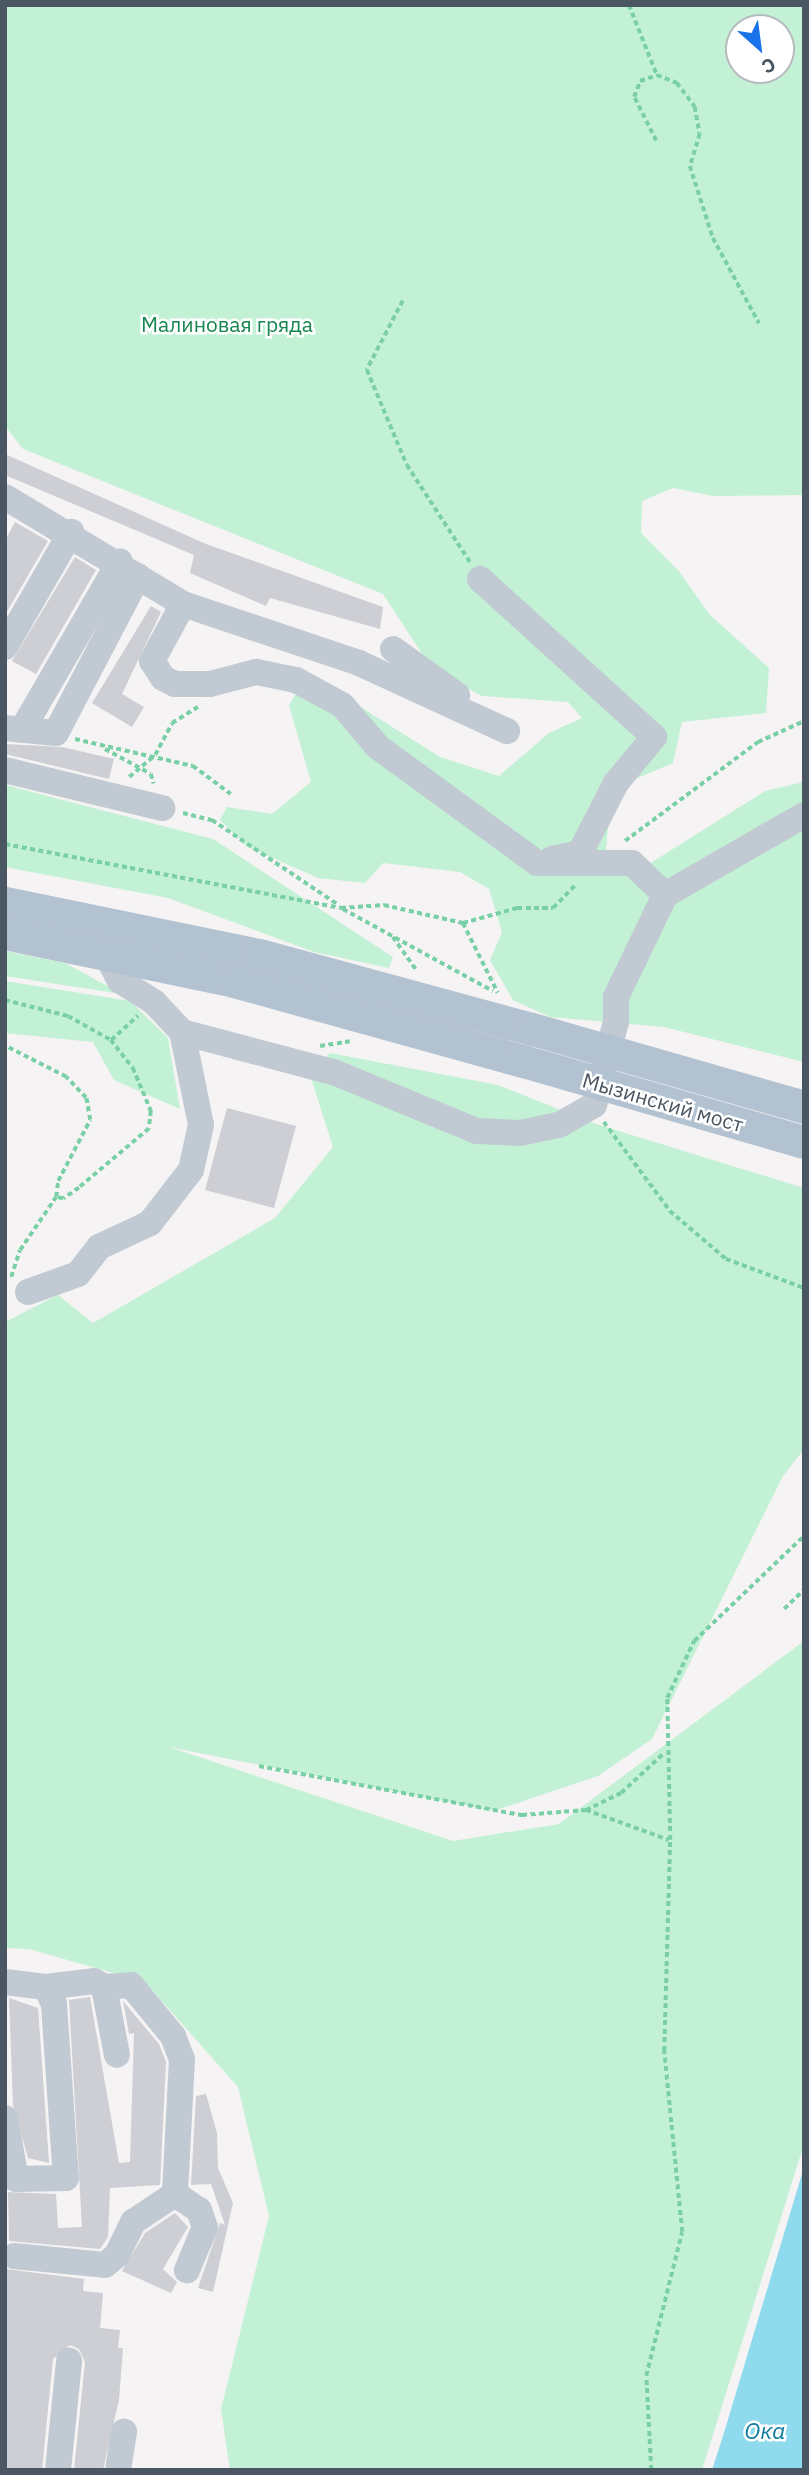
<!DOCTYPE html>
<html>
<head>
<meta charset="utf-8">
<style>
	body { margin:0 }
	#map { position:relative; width:809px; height:2475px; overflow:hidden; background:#f5f3f3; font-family:"IBM Plex Sans",sans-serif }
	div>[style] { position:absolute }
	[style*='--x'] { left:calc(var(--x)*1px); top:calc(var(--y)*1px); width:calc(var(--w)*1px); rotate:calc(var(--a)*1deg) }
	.green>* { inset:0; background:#c3f1d5 }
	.water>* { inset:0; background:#90daee }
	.building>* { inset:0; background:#cdcfd5 }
	.path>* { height:3.5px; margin-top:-1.75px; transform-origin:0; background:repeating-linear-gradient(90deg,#7ad0a6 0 5px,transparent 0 8.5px) }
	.minor>* { height:26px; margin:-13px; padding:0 13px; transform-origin:13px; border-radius:13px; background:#c1cad2 }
	.major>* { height:33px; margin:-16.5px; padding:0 16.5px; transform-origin:16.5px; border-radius:16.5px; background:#b3c2d1 }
	.major-bridge>* { height:33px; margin:-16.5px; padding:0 16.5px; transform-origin:16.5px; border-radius:16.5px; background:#b3c2d1 }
	span { translate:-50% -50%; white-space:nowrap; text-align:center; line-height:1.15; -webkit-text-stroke:5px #fff; paint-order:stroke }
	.park-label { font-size:21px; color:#17864f }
	.street-label { font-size:21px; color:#4a5661 }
	.water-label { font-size:23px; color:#0c7c9b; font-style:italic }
	.frame { position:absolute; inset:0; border:7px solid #4a5661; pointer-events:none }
	.north { position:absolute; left:725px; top:14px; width:70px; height:70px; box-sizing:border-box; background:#fff; border:2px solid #b7bbc0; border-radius:50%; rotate:152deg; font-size:19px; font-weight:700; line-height:28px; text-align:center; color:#4a5661 }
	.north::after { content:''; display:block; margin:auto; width:24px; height:32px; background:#1a73e8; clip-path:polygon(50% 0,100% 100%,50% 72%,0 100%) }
</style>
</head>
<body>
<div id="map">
	<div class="green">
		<i style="clip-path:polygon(evenodd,5px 5px,804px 5px,804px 495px,713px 496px,673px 488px,642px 501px,641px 533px,678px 570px,710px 615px,769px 668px,766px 713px,682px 722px,673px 763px,626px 783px,608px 828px,604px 871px,633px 874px,765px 791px,804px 782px,804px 1062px,664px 1027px,550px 1017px,513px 1000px,490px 960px,502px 932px,489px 889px,460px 872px,383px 863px,365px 883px,318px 878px,246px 846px,220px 820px,227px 807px,272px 814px,311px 782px,289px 705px,308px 674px,440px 757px,499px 776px,549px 733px,582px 718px,568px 702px,482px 696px,432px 669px,383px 594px,23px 449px,5px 426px,5px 5px,739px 28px,781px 28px,781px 70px,739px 70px,739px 28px)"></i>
		<i style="clip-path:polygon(5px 785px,213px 839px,393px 957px,389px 968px,314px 952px,168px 898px,5px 867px)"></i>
		<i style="clip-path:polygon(5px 951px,65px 963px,122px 994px,5px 976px)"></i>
		<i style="clip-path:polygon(5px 981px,130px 1001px,168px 1038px,180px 1109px,114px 1080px,93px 1042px,5px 1033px)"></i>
		<i style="clip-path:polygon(330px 1053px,498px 1085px,596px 1124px,804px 1188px,804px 1449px,783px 1476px,652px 1739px,598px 1776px,494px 1811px,169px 1747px,453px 1841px,559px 1824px,804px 1641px,804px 2144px,702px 2470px,230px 2470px,221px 2409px,269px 2216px,238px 2087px,145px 1982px,29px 1949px,5px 1948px,5px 1322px,58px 1295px,93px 1323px,275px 1218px,333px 1147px,310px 1075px)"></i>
	</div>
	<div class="water">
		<i style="clip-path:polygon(804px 2167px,804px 2470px,712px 2470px,723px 2436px)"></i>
	</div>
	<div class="building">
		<i style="clip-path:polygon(5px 454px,206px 544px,383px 607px,380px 629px,270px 598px,266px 606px,190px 573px,194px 555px,5px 475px)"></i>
		<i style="clip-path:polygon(15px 522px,48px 541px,5px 615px,5px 541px)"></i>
		<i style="clip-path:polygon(75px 557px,96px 570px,36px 674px,12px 661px)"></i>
		<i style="clip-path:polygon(151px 606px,161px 612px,122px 694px,144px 707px,132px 727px,92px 703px)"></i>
		<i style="clip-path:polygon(5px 744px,62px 747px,114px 759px,109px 779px,5px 754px)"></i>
		<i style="clip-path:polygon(227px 1108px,296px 1126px,274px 1208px,205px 1190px)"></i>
		<i style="clip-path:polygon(90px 1997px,119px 2163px,130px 2162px,134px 2033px,129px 2034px,123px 2001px,159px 2044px,166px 2062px,160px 2185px,110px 2188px,108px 2237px,100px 2249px,9px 2241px,8px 2192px,56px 2194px,58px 2228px,82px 2227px,69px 2000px)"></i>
		<i style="clip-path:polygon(9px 1998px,38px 2008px,49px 2163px,28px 2158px,13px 2105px)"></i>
		<i style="clip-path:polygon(206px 2094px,217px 2133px,218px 2168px,233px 2203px,213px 2292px,198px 2288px,220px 2223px,225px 2225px,211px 2184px,191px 2185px,196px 2096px)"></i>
		<i style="clip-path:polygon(175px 2213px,188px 2227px,163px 2269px,177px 2282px,171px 2293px,122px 2271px,145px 2233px)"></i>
		<i style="clip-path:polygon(6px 2269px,84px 2279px,83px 2291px,103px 2293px,100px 2328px,120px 2330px,118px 2348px,123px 2348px,119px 2400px,103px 2470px,74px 2470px,85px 2362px,79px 2349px,70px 2345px,53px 2359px,42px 2470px,5px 2470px)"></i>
	</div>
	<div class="path">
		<i style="--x:629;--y:5;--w:75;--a:68.2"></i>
		<i style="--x:656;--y:141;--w:49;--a:-116.6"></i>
		<i style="--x:634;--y:97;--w:17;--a:-69"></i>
		<i style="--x:640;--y:81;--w:18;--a:-19"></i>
		<i style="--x:657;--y:75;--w:22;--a:22"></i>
		<i style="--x:677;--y:83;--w:30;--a:53"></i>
		<i style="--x:695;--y:107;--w:27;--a:80"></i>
		<i style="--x:700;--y:134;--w:34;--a:107"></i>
		<i style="--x:690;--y:166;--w:76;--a:72.3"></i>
		<i style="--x:713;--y:238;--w:97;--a:61.6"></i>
		<i style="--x:403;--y:301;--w:78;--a:117.6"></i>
		<i style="--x:367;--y:370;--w:103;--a:67.2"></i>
		<i style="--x:407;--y:465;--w:116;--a:57"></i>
		<i style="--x:75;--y:739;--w:121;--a:12.9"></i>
		<i style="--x:193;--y:766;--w:47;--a:36.4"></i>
		<i style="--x:105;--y:749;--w:52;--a:28.5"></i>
		<i style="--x:151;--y:774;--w:10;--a:73"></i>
		<i style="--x:129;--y:777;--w:34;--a:-40"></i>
		<i style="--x:155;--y:755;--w:36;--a:-62"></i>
		<i style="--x:172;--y:723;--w:34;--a:-32"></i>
		<i style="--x:183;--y:813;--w:30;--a:14"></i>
		<i style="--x:212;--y:820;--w:151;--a:33.9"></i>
		<i style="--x:625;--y:841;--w:166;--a:-36.7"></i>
		<i style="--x:758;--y:742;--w:51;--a:-24.5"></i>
		<i style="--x:5;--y:844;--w:342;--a:10.8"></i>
		<i style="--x:341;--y:908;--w:43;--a:-4"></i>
		<i style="--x:384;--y:905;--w:81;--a:12.8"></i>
		<i style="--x:463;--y:923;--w:56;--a:-15.5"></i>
		<i style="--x:517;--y:908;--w:36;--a:0"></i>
		<i style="--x:553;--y:908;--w:32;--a:-46"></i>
		<i style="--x:343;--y:909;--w:171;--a:28.7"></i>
		<i style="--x:463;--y:923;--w:78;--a:63.4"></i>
		<i style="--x:393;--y:937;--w:42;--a:54.8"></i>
		<i style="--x:5;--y:1000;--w:65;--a:14.3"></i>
		<i style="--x:68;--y:1016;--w:49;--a:29.2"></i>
		<i style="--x:111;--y:1040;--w:36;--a:52"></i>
		<i style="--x:133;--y:1068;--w:47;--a:67.3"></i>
		<i style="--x:151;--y:1111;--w:18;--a:96"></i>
		<i style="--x:149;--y:1129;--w:92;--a:139.9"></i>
		<i style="--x:79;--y:1188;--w:19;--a:145"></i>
		<i style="--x:63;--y:1199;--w:7;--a:-164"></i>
		<i style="--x:56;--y:1197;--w:16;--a:-83"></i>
		<i style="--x:58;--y:1181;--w:69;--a:-62.3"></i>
		<i style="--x:90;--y:1120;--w:22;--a:-100"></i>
		<i style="--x:86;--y:1098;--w:29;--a:-134"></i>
		<i style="--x:66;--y:1077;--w:68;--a:-153.1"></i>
		<i style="--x:111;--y:1040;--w:36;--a:-42"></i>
		<i style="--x:320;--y:1046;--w:30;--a:-9"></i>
		<i style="--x:604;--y:1122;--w:111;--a:53.4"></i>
		<i style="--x:670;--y:1211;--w:74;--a:40.6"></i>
		<i style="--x:726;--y:1259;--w:83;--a:20.4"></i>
		<i style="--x:11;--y:1277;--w:28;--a:-72"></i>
		<i style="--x:20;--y:1250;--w:64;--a:-55.8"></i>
		<i style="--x:784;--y:1609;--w:28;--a:-44"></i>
		<i style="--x:259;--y:1766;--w:268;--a:10.6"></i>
		<i style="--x:522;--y:1815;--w:64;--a:-4.5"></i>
		<i style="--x:586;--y:1810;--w:39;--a:-26"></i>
		<i style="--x:621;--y:1793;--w:59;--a:-42.9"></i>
		<i style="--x:586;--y:1810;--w:88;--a:19.9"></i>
		<i style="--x:651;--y:2470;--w:94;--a:-93"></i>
		<i style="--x:646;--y:2376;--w:148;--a:-76"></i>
		<i style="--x:682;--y:2232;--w:182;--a:-95.7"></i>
		<i style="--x:664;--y:2051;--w:211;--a:-88.4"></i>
		<i style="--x:670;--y:1840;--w:142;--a:-91.2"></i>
		<i style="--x:667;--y:1698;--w:63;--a:-64.7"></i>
		<i style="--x:694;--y:1641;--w:152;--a:-43.7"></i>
	</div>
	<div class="minor">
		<i style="--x:5;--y:497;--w:208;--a:31"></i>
		<i style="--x:183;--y:604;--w:186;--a:18.5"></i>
		<i style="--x:359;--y:663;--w:163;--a:24.7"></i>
		<i style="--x:480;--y:579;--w:235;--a:42.2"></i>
		<i style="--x:654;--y:737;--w:60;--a:129.6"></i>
		<i style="--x:616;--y:783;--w:79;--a:117.2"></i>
		<i style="--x:580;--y:853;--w:29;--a:168"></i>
		<i style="--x:183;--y:604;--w:65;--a:118.5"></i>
		<i style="--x:152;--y:661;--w:20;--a:57"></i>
		<i style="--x:163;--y:678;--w:13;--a:27"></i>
		<i style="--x:175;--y:684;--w:35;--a:0"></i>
		<i style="--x:210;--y:684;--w:48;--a:-14.6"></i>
		<i style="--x:256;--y:672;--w:41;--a:11.3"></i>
		<i style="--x:296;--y:680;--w:52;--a:28.5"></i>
		<i style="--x:342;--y:705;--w:55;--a:49.4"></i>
		<i style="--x:378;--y:747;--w:197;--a:36.1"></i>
		<i style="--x:537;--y:863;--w:95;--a:0"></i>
		<i style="--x:632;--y:863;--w:46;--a:44.1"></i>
		<i style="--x:5;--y:647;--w:133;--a:-60.1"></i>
		<i style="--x:393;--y:649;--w:79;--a:35.7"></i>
		<i style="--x:5;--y:728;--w:51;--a:5.6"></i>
		<i style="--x:56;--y:733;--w:177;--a:-62.4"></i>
		<i style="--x:22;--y:730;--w:195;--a:-59.9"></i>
		<i style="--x:5;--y:770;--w:162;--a:13.6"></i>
		<i style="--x:182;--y:1032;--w:159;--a:14.9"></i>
		<i style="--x:336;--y:1073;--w:152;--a:22.4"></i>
		<i style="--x:477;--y:1131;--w:43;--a:2.7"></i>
		<i style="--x:520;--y:1133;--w:40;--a:-12"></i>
		<i style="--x:559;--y:1125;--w:40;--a:-29.7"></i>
		<i style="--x:594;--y:1105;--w:86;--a:-75.2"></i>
		<i style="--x:616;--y:1022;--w:25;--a:-90"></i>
		<i style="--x:616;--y:997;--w:113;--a:-64.3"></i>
		<i style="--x:665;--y:895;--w:160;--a:-29.9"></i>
		<i style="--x:28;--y:1292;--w:53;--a:-19.8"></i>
		<i style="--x:78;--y:1274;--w:34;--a:-52"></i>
		<i style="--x:99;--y:1247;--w:56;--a:-25.2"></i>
		<i style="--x:150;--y:1223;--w:67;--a:-52.3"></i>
		<i style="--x:191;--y:1170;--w:46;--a:-77.5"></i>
		<i style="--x:201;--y:1125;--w:95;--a:-101.5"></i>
		<i style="--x:182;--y:1032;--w:41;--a:-133"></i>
		<i style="--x:154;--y:1002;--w:40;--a:-148"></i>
		<i style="--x:120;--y:981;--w:35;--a:-117"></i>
		<i style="--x:5;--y:1982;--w:41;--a:7"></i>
		<i style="--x:46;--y:1987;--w:19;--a:65"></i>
		<i style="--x:54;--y:2004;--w:174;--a:86.1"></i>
		<i style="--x:66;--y:2178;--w:50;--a:178.9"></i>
		<i style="--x:16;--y:2179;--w:62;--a:-100.2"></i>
		<i style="--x:46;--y:1987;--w:48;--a:-7.1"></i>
		<i style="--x:94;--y:1981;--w:12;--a:31"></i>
		<i style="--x:104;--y:1987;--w:69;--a:79.2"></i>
		<i style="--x:104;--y:1987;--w:27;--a:-4"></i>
		<i style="--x:131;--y:1985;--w:66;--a:50.5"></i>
		<i style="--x:173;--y:2036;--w:25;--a:69"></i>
		<i style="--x:182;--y:2059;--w:135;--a:93"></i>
		<i style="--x:175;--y:2194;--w:29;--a:34"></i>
		<i style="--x:199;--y:2210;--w:18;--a:71"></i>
		<i style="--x:205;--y:2227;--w:47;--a:112.7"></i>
		<i style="--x:14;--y:2256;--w:91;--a:5.6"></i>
		<i style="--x:105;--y:2265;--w:16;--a:-40"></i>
		<i style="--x:117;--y:2255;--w:37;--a:-64"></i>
		<i style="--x:133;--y:2222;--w:50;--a:-33.7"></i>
		<i style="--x:58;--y:2470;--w:110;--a:-84.2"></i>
		<i style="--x:118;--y:2470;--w:39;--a:-81"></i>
	</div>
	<div class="major">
		<i style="--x:5;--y:903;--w:259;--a:11.6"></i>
		<i style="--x:259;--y:955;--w:283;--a:15.2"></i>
		<i style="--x:5;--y:933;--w:234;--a:11.8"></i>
		<i style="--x:234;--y:981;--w:300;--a:15.5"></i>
	</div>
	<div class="major-bridge">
		<i style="--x:532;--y:1029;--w:283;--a:16"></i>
		<i style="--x:523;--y:1061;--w:292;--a:16.1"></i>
	</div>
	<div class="park-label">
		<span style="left:227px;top:324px">Малиновая гряда</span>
	</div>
	<div class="street-label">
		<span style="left:663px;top:1102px;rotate:16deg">Мызинский мост</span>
	</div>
	<div class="water-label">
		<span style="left:765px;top:2430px">Ока</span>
	</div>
	<div class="frame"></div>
	<div class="north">С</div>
</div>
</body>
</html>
